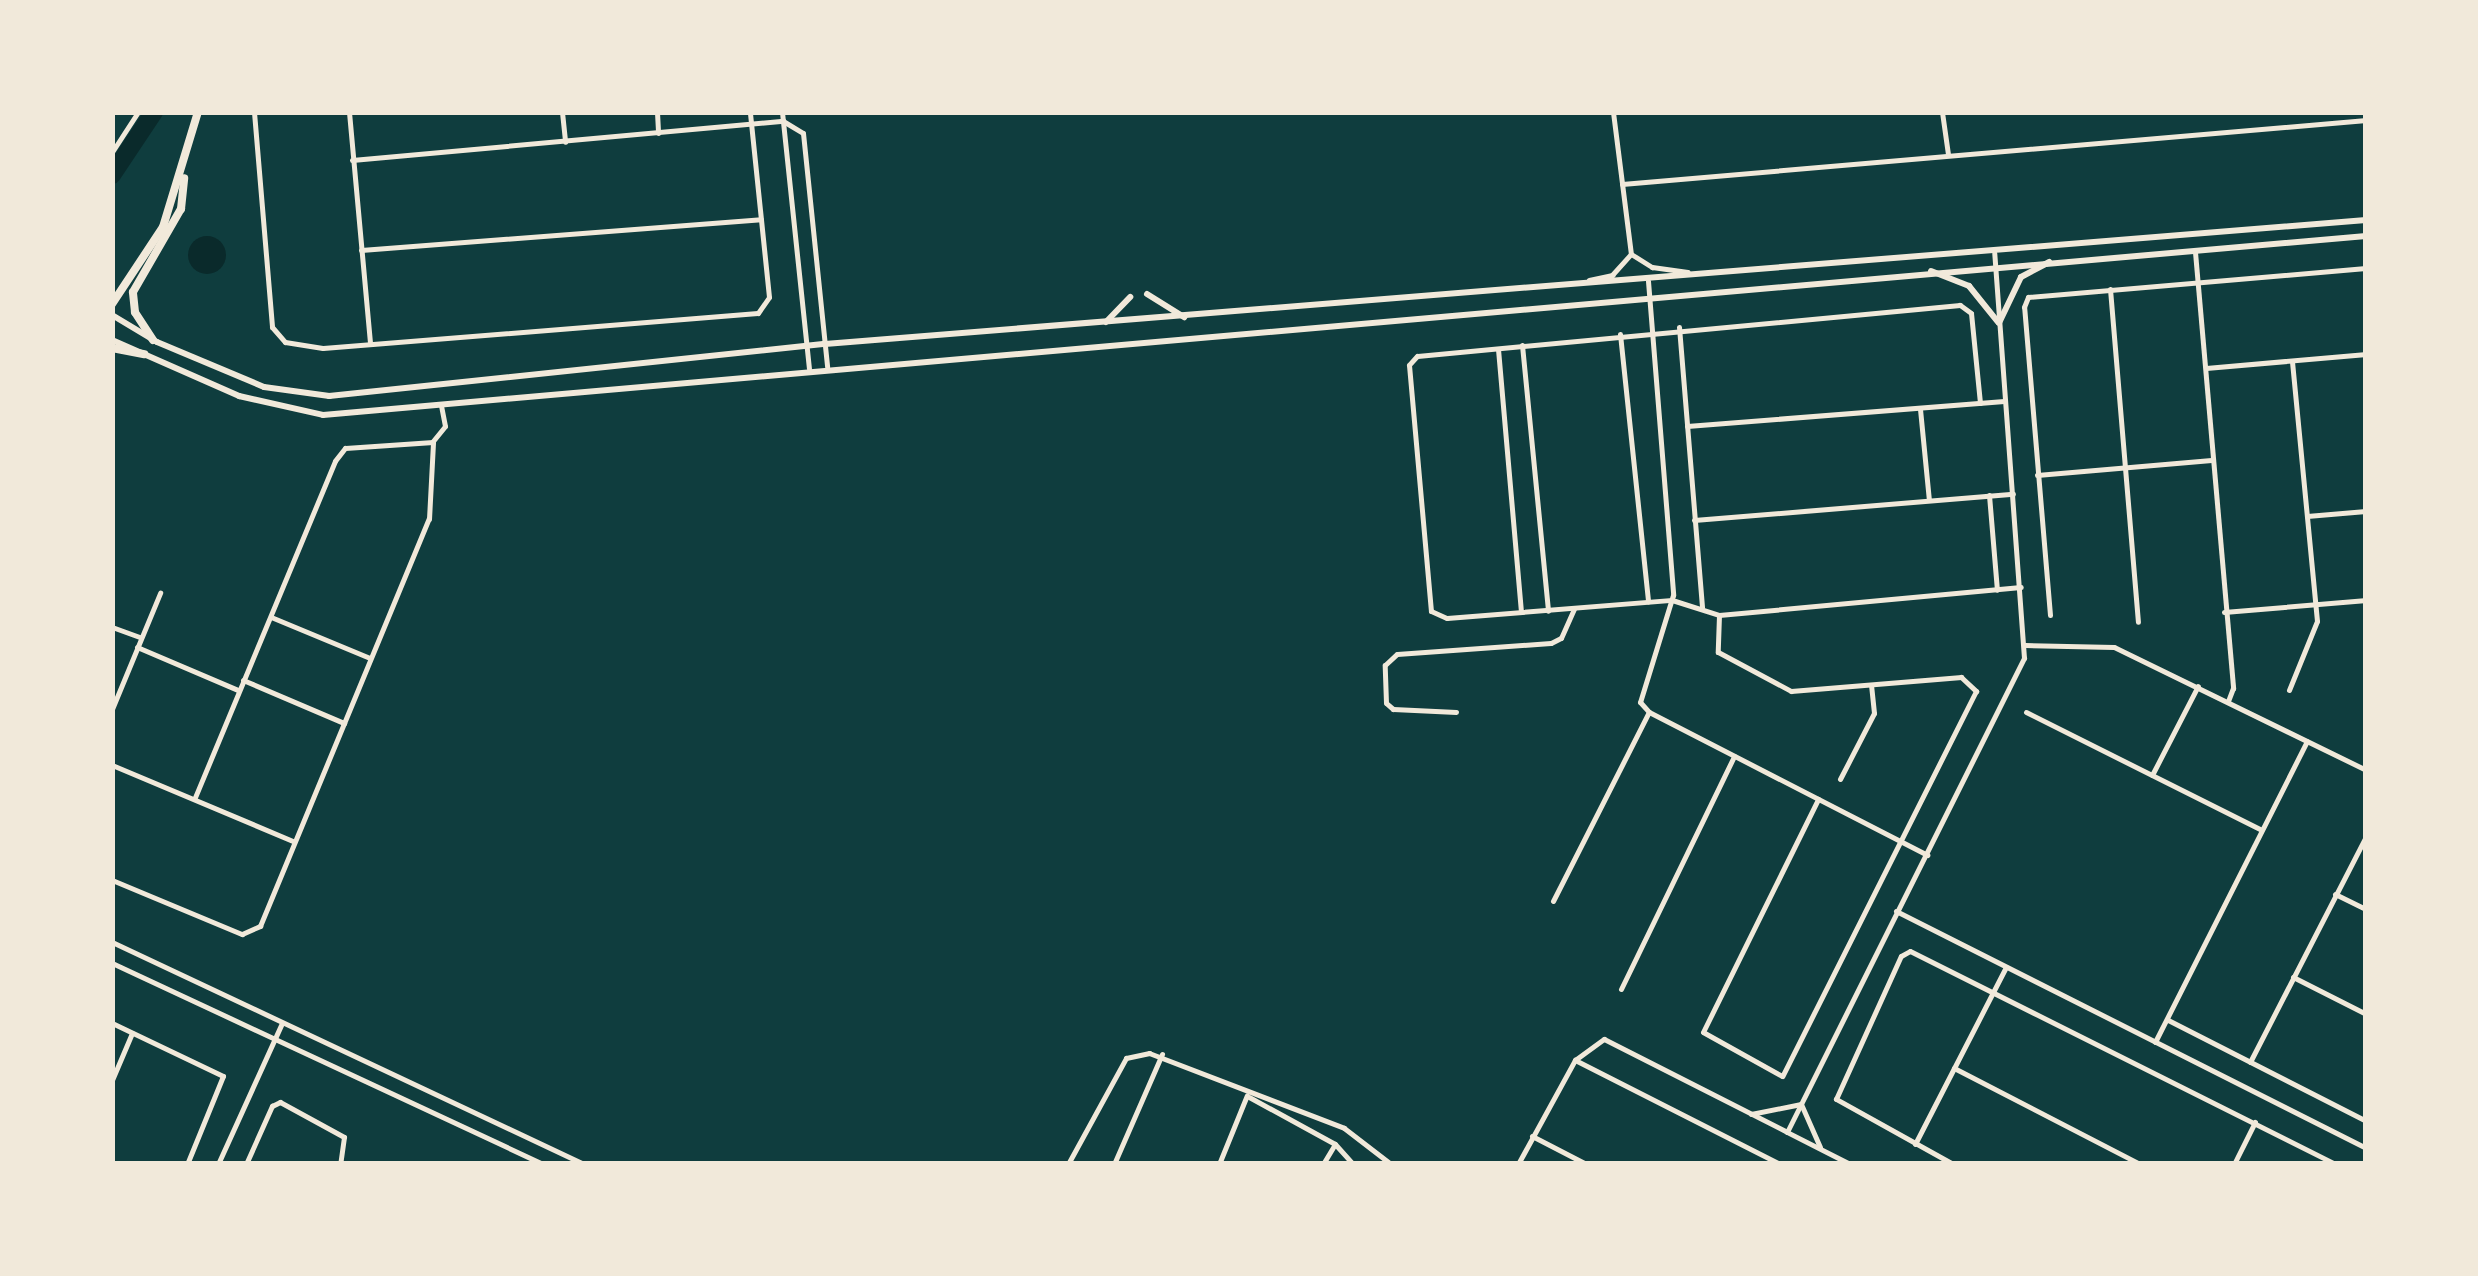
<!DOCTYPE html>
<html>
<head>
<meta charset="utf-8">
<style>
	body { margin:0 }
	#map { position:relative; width:2478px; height:1276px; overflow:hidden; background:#0f3d3e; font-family:Poppins,sans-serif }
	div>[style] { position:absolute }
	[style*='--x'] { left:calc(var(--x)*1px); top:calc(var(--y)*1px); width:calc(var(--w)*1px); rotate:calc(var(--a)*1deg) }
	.water>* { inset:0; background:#0a2a2b }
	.round { border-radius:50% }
	.river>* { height:18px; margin:-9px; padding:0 9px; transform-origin:9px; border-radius:9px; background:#0a2a2b }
	.minor>* { height:5px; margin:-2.5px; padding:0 2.5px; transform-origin:2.5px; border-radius:2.5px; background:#f1e9da }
	.tertiary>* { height:5px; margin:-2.5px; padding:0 2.5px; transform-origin:2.5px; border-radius:2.5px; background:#f1e9da }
	.secondary>* { height:6px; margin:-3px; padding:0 3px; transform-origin:3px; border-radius:3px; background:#f1e9da }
	.primary>* { height:8px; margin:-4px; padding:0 4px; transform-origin:4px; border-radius:4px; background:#f1e9da }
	span { translate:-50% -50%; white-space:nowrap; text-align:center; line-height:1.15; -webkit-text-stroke:10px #f1e9da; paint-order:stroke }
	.frame { position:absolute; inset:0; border:115px solid #f1e9da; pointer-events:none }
</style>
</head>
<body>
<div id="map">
	<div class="water">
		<i class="round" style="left:188px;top:236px;width:38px;height:38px"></i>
	</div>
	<div class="river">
		<i style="--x:112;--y:175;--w:76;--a:-56.3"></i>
	</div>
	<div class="minor">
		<i style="--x:254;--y:112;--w:216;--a:85.2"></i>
		<i style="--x:272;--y:327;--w:20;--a:49"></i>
		<i style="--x:285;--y:342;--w:38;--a:9"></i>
		<i style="--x:323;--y:348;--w:436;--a:-4.6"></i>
		<i style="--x:758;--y:313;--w:19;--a:-55"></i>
		<i style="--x:769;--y:297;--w:186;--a:-95.9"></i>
		<i style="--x:349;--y:112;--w:232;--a:84.8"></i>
		<i style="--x:562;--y:112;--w:30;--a:84"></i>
		<i style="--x:657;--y:112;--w:21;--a:87"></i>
		<i style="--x:782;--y:112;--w:258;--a:84"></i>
		<i style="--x:1613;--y:112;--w:143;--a:82.8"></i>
		<i style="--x:1631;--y:254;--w:25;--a:32"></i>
		<i style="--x:1652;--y:267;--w:36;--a:8"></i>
		<i style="--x:1942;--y:112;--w:42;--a:81.9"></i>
		<i style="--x:783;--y:121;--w:23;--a:31"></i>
		<i style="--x:803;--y:133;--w:235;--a:84.1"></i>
		<i style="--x:112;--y:152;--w:48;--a:-57"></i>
		<i style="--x:352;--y:160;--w:433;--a:-5.2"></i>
		<i style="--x:1622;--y:184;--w:747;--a:-4.92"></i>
		<i style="--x:361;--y:250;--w:401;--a:-4.4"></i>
		<i style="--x:2195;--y:252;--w:438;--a:85"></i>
		<i style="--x:2233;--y:688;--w:14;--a:111"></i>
		<i style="--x:1589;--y:280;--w:24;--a:-12"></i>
		<i style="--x:1612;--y:275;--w:28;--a:-48"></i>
		<i style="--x:1648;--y:281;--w:315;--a:85.4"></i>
		<i style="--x:1673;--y:595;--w:112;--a:107.1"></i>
		<i style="--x:1640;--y:702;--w:13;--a:48"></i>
		<i style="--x:1649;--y:712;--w:313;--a:27.2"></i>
		<i style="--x:2110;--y:289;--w:334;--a:85.2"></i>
		<i style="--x:1679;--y:327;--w:281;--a:85.3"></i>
		<i style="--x:1620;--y:334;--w:269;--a:84"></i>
		<i style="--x:1522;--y:345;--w:267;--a:84.4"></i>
		<i style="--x:1498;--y:349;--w:264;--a:85"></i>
		<i style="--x:2206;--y:368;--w:161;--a:-5"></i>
		<i style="--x:1980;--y:403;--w:90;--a:-95.7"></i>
		<i style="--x:1971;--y:313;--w:14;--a:-144"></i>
		<i style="--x:1960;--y:305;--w:545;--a:174.63"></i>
		<i style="--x:1417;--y:356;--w:12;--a:132"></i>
		<i style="--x:1409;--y:365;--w:247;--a:84.9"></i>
		<i style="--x:1431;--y:611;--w:17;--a:24"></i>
		<i style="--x:1447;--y:618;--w:226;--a:-4.6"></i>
		<i style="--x:1672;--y:600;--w:49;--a:17.7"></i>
		<i style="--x:1719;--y:615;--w:303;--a:-5.3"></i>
		<i style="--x:1920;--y:409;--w:91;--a:84.4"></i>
		<i style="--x:1687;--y:426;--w:318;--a:-4.5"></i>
		<i style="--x:433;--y:441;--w:19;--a:-51"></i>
		<i style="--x:445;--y:426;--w:21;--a:-101"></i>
		<i style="--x:2037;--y:475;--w:175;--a:-4.9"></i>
		<i style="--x:1989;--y:495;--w:95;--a:85.2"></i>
		<i style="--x:2307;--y:516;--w:59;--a:-4.8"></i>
		<i style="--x:1694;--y:520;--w:320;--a:-4.7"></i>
		<i style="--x:2224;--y:612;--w:143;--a:-4.8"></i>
		<i style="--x:1719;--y:615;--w:37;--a:92"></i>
		<i style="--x:1718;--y:652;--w:83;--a:28.1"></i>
		<i style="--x:1791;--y:691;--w:171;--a:-4.7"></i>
		<i style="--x:1961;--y:677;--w:21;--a:43"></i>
		<i style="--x:1976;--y:691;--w:431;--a:116.7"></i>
		<i style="--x:1782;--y:1076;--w:90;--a:-150.9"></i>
		<i style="--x:1703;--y:1032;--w:260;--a:-63.7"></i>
		<i style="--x:2050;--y:615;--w:309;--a:-94.8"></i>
		<i style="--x:2024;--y:307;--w:11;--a:-68"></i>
		<i style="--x:2028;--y:297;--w:339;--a:-4.9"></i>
		<i style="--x:271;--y:617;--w:107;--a:22.5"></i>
		<i style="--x:112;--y:627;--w:30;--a:20"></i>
		<i style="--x:137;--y:647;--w:110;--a:23.1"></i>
		<i style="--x:243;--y:680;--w:110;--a:23.1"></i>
		<i style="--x:2289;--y:690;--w:74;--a:-67.9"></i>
		<i style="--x:2317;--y:621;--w:261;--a:-95.5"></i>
		<i style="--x:112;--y:709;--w:126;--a:-67.5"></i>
		<i style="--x:1456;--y:712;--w:63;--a:-177.3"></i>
		<i style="--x:1393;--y:709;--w:9;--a:-139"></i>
		<i style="--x:1386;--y:703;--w:38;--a:-92"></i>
		<i style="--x:1385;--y:665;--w:16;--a:-43"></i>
		<i style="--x:1397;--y:654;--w:154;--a:-4.1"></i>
		<i style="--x:1551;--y:643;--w:11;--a:-27"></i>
		<i style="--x:1561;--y:638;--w:32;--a:-66"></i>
		<i style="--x:2026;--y:712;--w:262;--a:26.6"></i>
		<i style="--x:112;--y:765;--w:196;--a:22.8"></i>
		<i style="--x:2152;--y:775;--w:100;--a:-62.7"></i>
		<i style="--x:1840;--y:779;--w:74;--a:-62.7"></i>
		<i style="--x:1874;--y:713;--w:28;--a:-96"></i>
		<i style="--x:112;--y:880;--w:141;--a:22.6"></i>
		<i style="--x:242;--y:934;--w:20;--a:-24"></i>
		<i style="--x:260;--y:926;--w:441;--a:-67.5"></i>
		<i style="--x:429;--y:519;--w:77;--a:-87"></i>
		<i style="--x:433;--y:442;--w:88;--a:176.1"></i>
		<i style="--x:345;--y:448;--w:16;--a:128"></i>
		<i style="--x:335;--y:461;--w:366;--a:112.6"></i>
		<i style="--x:2335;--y:894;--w:34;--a:26"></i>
		<i style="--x:1553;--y:901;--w:212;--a:-63.1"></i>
		<i style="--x:1896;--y:911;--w:526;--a:26.76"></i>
		<i style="--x:2293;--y:977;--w:82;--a:26.9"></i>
		<i style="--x:1621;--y:989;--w:259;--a:-64.1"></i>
		<i style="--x:2168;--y:1020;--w:222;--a:27"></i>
		<i style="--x:112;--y:1023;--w:123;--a:25.5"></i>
		<i style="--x:223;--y:1076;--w:95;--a:112.2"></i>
		<i style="--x:2155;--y:1042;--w:337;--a:-63.2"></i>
		<i style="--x:1575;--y:1060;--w:230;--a:26.9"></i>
		<i style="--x:2250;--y:1062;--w:254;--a:-62.8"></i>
		<i style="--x:1954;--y:1068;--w:209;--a:27.3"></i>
		<i style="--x:112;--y:1080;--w:51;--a:-66.9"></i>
		<i style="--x:1249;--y:1097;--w:98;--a:28.7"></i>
		<i style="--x:1335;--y:1144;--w:27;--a:48"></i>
		<i style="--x:1532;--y:1136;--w:61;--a:27.4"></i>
		<i style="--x:1915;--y:1144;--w:199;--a:-62.8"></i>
		<i style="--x:218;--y:1164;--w:155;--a:-65.6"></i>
		<i style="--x:246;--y:1164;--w:64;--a:-65.9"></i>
		<i style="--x:272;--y:1106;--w:9;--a:-27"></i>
		<i style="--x:280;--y:1102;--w:73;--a:28.7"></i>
		<i style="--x:344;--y:1137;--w:27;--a:98"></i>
		<i style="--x:1068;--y:1164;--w:121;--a:-61.3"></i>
		<i style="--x:1126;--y:1058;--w:24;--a:-12"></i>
		<i style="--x:1149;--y:1053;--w:209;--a:21"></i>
		<i style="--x:1344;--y:1128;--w:59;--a:37.5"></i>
		<i style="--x:1114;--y:1164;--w:120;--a:-66.4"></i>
		<i style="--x:1219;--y:1164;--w:74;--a:-67.9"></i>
		<i style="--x:1323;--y:1164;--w:23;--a:-59"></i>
		<i style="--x:1518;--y:1164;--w:119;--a:-61.3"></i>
		<i style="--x:1575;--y:1060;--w:36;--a:-36"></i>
		<i style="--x:1604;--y:1039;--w:205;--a:26.9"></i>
		<i style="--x:1953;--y:1164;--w:134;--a:-150.9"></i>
		<i style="--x:1836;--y:1099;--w:157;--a:-65.6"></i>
		<i style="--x:1901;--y:956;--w:10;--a:-29"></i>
		<i style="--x:1910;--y:951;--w:476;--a:26.6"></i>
		<i style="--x:2234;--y:1164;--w:47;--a:-63.4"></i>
	</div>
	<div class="tertiary">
		<i style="--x:2025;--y:645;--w:89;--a:1.3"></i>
		<i style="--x:2114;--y:647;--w:280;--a:26"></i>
		<i style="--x:112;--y:942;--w:522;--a:25.19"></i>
		<i style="--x:112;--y:963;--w:476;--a:25"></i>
		<i style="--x:1751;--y:1114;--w:51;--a:-11.3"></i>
		<i style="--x:1801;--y:1104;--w:47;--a:66.2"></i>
		<i style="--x:1850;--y:1164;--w:71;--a:-153.1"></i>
		<i style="--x:1787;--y:1132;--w:530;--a:-63.43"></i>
		<i style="--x:2024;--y:658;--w:406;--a:-94.2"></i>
	</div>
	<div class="secondary">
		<i style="--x:1931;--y:271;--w:41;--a:21.5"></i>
		<i style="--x:1969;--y:286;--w:46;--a:51.1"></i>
		<i style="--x:1147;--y:294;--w:44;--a:31.9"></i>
		<i style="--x:112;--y:315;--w:52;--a:31"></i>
		<i style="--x:157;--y:342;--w:116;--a:22.8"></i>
		<i style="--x:264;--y:387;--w:66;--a:7.9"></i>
		<i style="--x:329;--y:396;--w:499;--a:-6"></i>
		<i style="--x:825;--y:344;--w:1546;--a:-4.6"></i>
		<i style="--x:1106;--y:322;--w:35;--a:-46"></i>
		<i style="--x:1999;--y:323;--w:51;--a:-64.4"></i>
		<i style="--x:2021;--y:277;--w:32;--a:-28"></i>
		<i style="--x:112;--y:340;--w:139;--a:23.8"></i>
		<i style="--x:239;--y:396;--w:86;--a:12.7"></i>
		<i style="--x:323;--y:415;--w:2051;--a:-5.01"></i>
	</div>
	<div class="primary">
		<i style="--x:112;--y:304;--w:92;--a:-56.5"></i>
		<i style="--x:163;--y:227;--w:120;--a:-73.1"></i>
		<i style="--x:153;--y:340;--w:33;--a:-123"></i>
		<i style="--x:135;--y:312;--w:20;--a:-96"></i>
		<i style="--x:133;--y:292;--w:96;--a:-60"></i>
		<i style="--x:181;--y:209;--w:31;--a:-84"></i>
		<i style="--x:112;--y:348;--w:33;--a:11"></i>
	</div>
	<div class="frame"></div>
</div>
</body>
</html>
